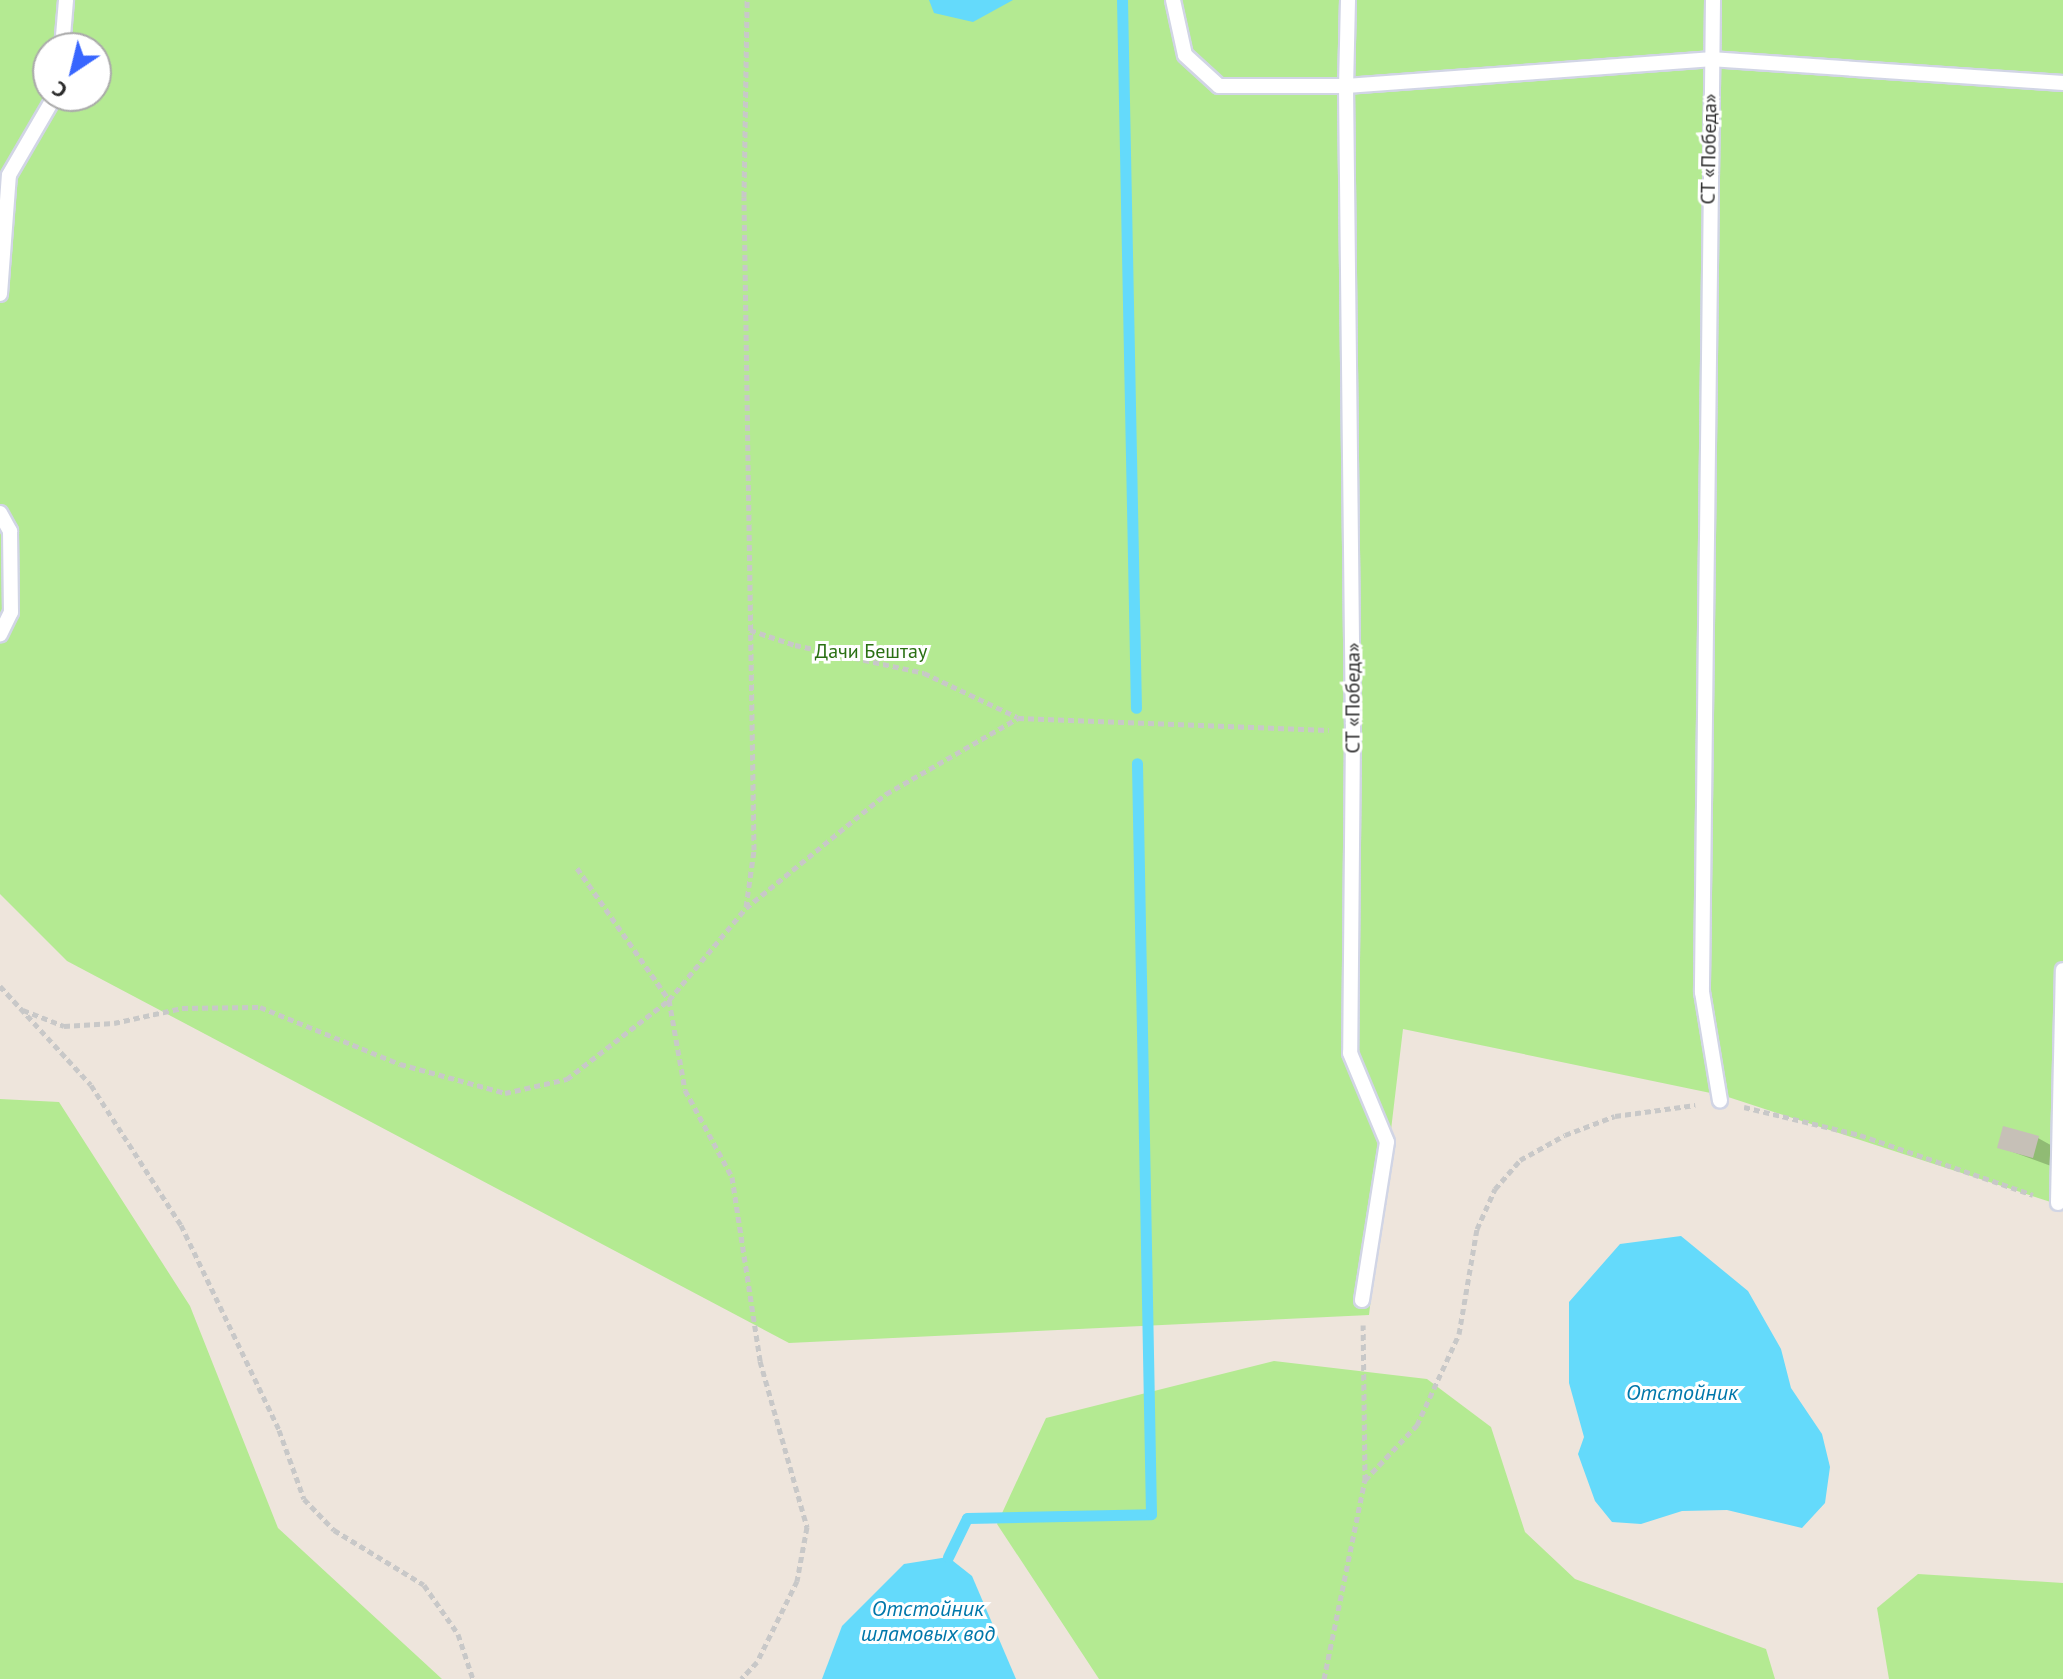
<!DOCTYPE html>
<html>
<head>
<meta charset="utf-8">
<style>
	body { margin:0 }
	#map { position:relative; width:2063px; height:1679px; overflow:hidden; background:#eee5dc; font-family:"PT Sans",sans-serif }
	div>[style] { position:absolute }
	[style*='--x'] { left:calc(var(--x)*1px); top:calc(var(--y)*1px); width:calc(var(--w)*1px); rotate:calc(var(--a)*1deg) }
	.green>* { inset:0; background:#b4ea92 }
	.water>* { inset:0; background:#64dafb }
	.shadow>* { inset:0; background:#0003 }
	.stream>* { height:11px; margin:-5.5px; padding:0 5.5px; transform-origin:5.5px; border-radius:5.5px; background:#64dafb }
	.building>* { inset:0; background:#c6c0b7 }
	.path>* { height:5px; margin-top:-2.5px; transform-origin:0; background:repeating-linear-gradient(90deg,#c8c8c8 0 6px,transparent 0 10px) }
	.roads { filter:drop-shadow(2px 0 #d1d5e5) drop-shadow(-2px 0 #d1d5e5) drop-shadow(0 2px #d1d5e5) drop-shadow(0 -2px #d1d5e5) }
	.lane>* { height:14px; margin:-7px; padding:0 7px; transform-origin:7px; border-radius:7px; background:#fff }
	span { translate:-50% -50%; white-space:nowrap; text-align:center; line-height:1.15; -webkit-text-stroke:6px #fff; paint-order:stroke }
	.street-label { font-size:20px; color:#2b2b2b }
	.park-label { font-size:20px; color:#2a7013 }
	.water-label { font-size:22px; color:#07a; font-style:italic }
	.north { position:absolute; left:32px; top:32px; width:80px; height:80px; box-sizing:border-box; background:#fff; border:2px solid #aaa; border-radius:50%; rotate:215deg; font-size:22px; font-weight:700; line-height:32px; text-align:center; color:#2b2b2b }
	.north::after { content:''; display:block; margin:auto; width:28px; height:36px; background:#3866ff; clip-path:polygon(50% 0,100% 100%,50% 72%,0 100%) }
</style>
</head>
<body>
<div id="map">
	<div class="green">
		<i style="clip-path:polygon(evenodd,0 0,2063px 0,2063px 1206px,1725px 1096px,1403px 1029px,1369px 1315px,789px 1343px,67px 961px,0 894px,0 0,48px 48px,96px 48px,96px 96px,48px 96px,48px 48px)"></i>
		<i style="clip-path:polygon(0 1099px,59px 1102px,190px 1306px,278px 1528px,442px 1679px,0 1679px)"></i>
		<i style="clip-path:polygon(1274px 1361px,1427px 1379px,1491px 1427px,1525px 1532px,1575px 1579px,1766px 1649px,1775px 1679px,1099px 1679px,997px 1524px,1046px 1418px)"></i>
		<i style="clip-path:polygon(1918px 1574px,2063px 1583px,2063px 1679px,1889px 1679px,1877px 1608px)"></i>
	</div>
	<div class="water">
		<i style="clip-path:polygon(929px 0,1013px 0,973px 22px,934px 13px)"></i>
		<i style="clip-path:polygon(1681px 1236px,1748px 1291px,1781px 1349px,1791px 1388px,1822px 1434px,1830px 1467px,1825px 1503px,1802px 1528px,1727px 1510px,1682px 1511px,1641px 1524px,1612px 1522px,1595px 1501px,1578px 1454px,1584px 1437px,1569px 1383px,1569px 1302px,1620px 1244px)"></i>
		<i style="clip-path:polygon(948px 1557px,972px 1576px,1016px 1679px,822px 1679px,842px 1626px,904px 1564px)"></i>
	</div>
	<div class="shadow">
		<i style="clip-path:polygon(2038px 1138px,2056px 1148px,2051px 1166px,1999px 1147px)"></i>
	</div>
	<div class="stream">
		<i style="--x:1122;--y:0;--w:708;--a:88.87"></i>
		<i style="--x:948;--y:1557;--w:43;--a:-64"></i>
		<i style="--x:967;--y:1518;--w:184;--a:-1.2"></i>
		<i style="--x:1151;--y:1514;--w:751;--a:-91.07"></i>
	</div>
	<div class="building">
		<i style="clip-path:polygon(2003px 1126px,2039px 1136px,2033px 1158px,1997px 1148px)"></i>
	</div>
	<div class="path">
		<i style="--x:750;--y:630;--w:47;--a:18.4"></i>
		<i style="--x:795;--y:645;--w:132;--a:12.2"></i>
		<i style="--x:924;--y:673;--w:103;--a:25.3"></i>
		<i style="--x:577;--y:868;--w:161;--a:55.1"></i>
		<i style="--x:669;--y:1000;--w:91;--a:79.9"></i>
		<i style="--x:685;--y:1090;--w:99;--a:61.6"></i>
		<i style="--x:732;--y:1177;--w:186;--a:81.3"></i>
		<i style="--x:760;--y:1361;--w:173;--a:74.2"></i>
		<i style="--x:807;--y:1527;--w:55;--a:100.5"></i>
		<i style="--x:797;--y:1581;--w:90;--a:116.3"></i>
		<i style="--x:757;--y:1662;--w:23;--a:133"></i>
		<i style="--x:746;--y:907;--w:58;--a:-82"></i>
		<i style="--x:754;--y:850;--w:653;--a:-90.88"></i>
		<i style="--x:744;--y:197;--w:197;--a:-89.1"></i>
		<i style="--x:0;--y:986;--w:134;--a:47.4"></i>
		<i style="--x:91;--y:1085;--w:166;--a:57.3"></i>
		<i style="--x:181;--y:1225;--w:227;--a:64.4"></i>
		<i style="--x:279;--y:1430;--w:73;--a:70.1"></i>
		<i style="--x:304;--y:1499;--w:43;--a:45.9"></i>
		<i style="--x:334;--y:1530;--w:105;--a:31.4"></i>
		<i style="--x:424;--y:1585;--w:60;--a:55.2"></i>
		<i style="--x:458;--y:1634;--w:47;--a:71.6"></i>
		<i style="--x:23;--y:1010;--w:44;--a:21.3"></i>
		<i style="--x:64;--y:1026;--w:50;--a:-3.4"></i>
		<i style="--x:114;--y:1023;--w:70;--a:-12.4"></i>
		<i style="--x:182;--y:1008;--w:78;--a:-0.7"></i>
		<i style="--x:260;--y:1007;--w:151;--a:22.2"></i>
		<i style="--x:400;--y:1064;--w:109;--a:15.4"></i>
		<i style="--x:505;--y:1093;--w:64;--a:-12.7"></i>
		<i style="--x:567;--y:1079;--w:129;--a:-37.8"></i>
		<i style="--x:669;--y:1000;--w:120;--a:-50.1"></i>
		<i style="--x:746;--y:908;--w:181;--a:-39.2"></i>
		<i style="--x:886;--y:794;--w:152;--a:-29.9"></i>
		<i style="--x:1018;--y:718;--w:311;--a:2.2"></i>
		<i style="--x:1744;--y:1107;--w:119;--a:13.6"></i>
		<i style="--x:1860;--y:1135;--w:183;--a:19.1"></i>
		<i style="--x:1365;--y:1480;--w:76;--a:-46.6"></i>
		<i style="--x:1417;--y:1425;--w:100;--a:-65.2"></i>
		<i style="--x:1459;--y:1334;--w:107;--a:-80.3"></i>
		<i style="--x:1477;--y:1229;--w:44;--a:-65.8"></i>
		<i style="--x:1495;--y:1189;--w:38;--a:-49"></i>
		<i style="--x:1520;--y:1160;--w:51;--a:-29.1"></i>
		<i style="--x:1565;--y:1135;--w:53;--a:-20.8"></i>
		<i style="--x:1615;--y:1116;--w:81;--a:-7.8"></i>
		<i style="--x:1324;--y:1679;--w:203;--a:-78.4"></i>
		<i style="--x:1365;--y:1480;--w:155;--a:-90.7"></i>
	</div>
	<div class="roads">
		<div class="lane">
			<i style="--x:1173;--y:0;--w:56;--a:77.7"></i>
			<i style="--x:1185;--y:55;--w:46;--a:42.4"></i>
			<i style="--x:1219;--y:86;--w:127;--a:0"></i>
			<i style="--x:1346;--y:86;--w:645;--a:89.38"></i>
			<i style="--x:1353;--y:731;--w:322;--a:90.5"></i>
			<i style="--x:1350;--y:1053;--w:96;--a:67.4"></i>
			<i style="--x:1387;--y:1142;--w:160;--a:99"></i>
			<i style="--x:1348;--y:0;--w:86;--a:91.3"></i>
			<i style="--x:1346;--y:86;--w:365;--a:-4.2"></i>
			<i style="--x:1710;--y:59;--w:354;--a:3.9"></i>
			<i style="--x:1713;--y:0;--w:992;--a:90.64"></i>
			<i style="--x:1702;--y:992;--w:110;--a:80.6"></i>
			<i style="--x:62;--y:48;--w:48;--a:-85.2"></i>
			<i style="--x:0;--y:294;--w:119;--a:-85.7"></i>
			<i style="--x:9;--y:175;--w:91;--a:-59.8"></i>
			<i style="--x:0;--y:513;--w:21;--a:61"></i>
			<i style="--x:10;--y:531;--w:81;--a:89.3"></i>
			<i style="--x:11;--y:612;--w:25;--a:116"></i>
			<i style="--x:2058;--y:1203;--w:233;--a:-88.8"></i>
		</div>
	</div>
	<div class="street-label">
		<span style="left:1709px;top:149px;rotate:-89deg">СТ «Победа»</span>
		<span style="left:1353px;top:698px;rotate:-90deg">СТ «Победа»</span>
	</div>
	<div class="park-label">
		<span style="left:871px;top:651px">Дачи Бештау</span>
	</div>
	<div class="water-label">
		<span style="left:1682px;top:1393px">Отстойник</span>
		<span style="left:928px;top:1621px">Отстойник<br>шламовых вод</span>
	</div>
	<div class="north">С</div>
</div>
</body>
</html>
